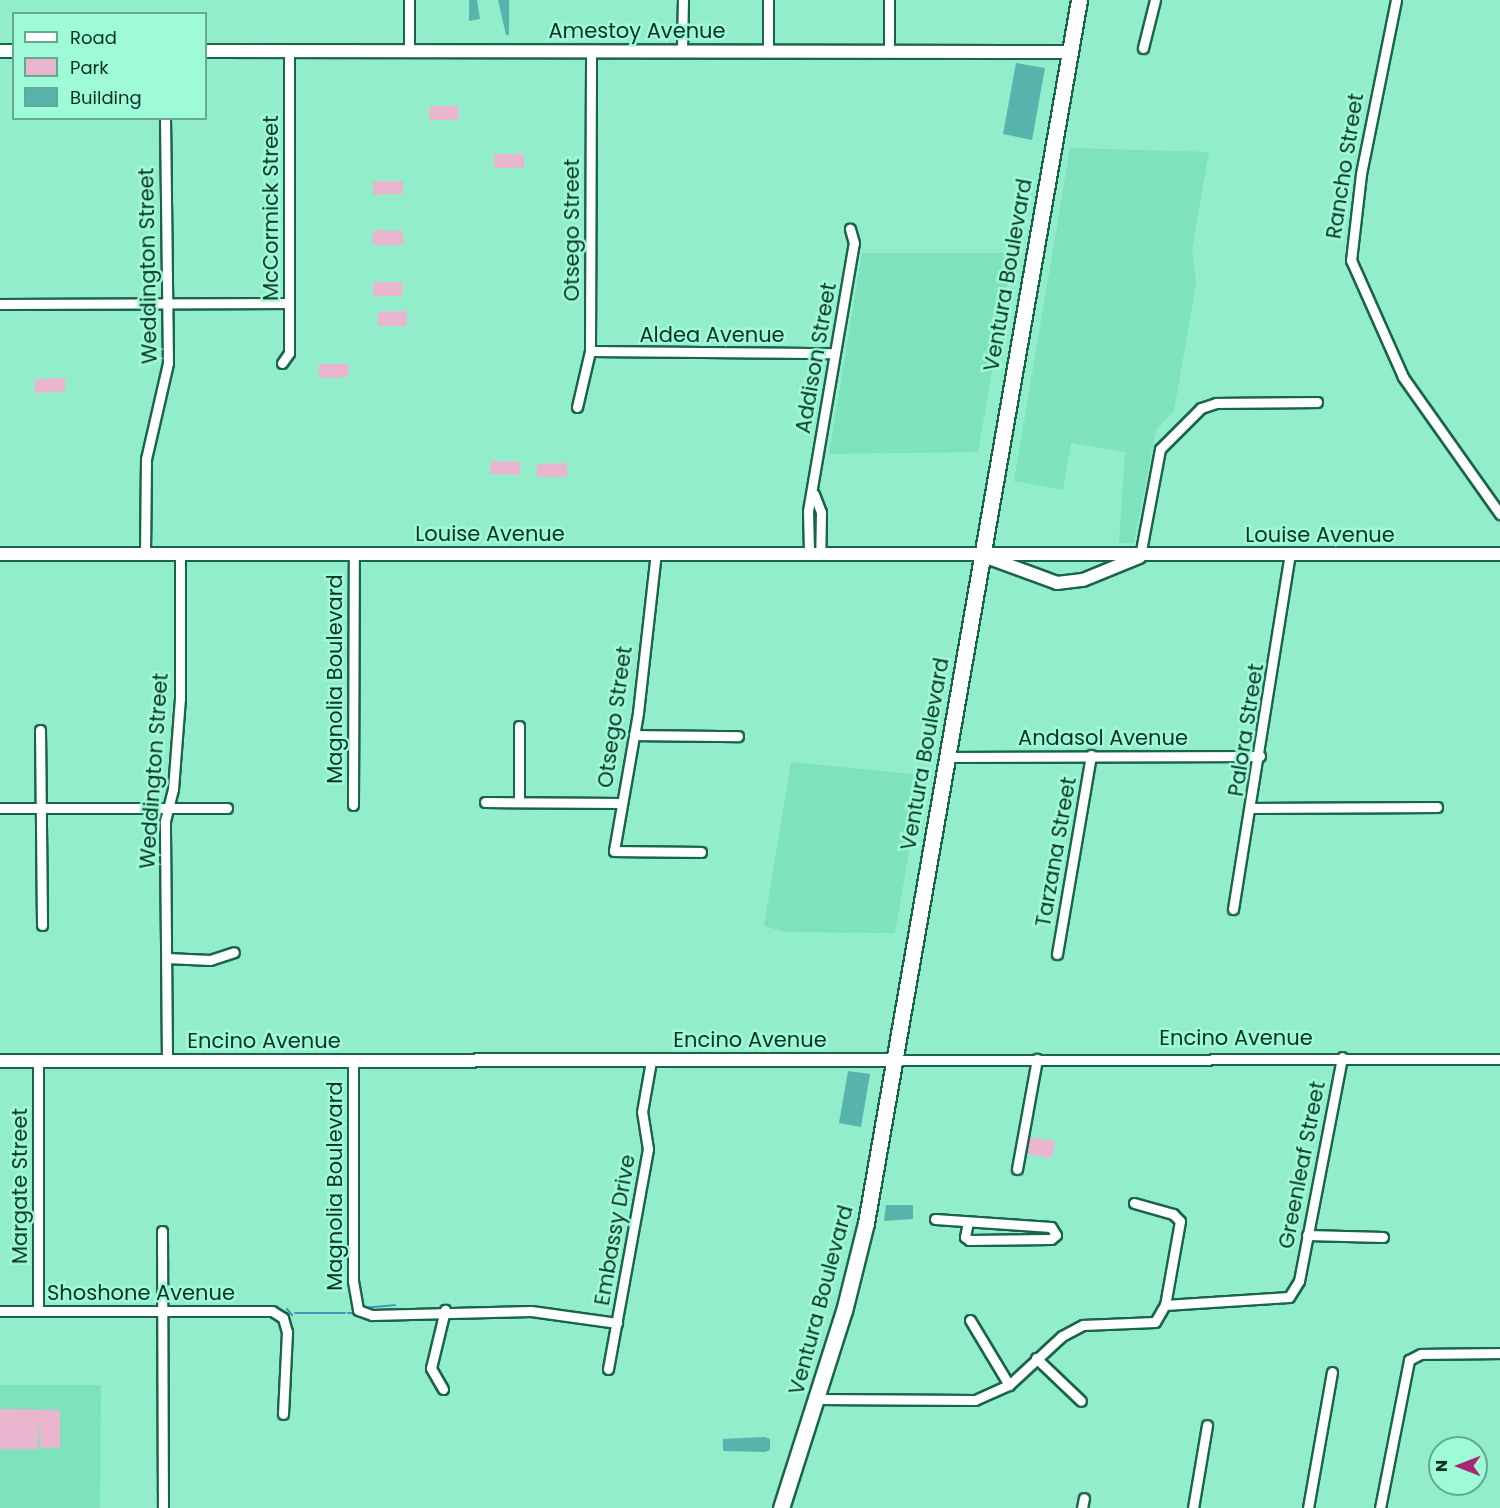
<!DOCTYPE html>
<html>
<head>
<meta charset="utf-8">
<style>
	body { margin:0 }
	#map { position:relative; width:1500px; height:1508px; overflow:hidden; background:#92edca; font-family:Poppins,sans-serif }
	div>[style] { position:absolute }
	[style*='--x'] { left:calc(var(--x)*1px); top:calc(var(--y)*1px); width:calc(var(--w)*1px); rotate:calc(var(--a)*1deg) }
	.built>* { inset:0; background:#7ee2bd }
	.green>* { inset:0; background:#eab6cf }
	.stream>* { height:2px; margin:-1px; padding:0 1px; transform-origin:1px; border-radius:1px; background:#4592b2 }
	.building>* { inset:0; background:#57b4ac }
	.roads { filter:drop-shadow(2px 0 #1a644d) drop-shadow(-2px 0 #1a644d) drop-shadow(0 2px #1a644d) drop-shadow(0 -2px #1a644d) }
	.minor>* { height:9px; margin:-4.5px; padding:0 4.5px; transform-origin:4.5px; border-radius:4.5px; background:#fff }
	.tertiary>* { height:12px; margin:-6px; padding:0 6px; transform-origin:6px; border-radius:6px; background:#fff }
	.primary>* { height:15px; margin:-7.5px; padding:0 7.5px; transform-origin:7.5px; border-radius:7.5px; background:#fff }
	span { translate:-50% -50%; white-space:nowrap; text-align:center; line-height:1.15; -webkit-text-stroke:5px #9ffad7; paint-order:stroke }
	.street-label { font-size:21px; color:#093225 }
	.legend { position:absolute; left:12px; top:12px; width:195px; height:108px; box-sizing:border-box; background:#9ffad7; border:2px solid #63aa90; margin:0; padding:8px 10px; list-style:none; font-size:18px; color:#093225 }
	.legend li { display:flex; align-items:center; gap:12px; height:30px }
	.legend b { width:30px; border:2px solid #63aa90 }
	.north { position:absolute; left:1428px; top:1436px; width:60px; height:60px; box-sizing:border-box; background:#9ffad7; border:2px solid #63aa90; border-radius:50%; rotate:270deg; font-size:16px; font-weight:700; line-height:24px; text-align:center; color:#093225 }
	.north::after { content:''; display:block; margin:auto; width:21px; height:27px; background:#a72776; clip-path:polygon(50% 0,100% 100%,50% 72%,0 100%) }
</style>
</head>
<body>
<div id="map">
	<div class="built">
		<i style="clip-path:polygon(1070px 148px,1209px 152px,1192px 249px,1196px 284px,1174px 411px,1156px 430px,1134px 543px,1119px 543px,1125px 452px,1071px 443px,1063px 490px,1014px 481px)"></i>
		<i style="clip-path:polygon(862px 253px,1013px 253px,978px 452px,829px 454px)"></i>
		<i style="clip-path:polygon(791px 762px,922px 775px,895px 933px,786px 932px,764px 926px)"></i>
		<i style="clip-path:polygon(0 1385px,101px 1385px,100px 1508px,0 1508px)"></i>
	</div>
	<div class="green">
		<i style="clip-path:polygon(429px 106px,459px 106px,458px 120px,429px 120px)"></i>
		<i style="clip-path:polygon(494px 154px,524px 154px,524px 168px,494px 168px)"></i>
		<i style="clip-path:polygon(373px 181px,403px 181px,403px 194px,373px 195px)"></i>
		<i style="clip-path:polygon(373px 230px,403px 231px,403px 245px,372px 245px)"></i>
		<i style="clip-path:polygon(373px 282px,403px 282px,402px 296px,373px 296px)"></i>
		<i style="clip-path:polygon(407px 311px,407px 326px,378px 326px,378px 312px)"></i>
		<i style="clip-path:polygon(319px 364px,349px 364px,348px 377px,319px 378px)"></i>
		<i style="clip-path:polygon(65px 378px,65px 392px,35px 393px,35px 379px)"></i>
		<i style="clip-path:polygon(491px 461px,520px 462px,520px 475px,490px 474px)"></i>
		<i style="clip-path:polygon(567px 463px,567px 477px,537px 477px,537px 464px)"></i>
		<i style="clip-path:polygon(1030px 1137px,1055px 1141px,1052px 1158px,1027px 1154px)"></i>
		<i style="clip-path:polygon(0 1409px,60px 1410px,60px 1448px,40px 1448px,39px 1415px,38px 1449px,0 1449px)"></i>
	</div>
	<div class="stream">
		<i style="--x:362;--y:1308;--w:33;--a:-5"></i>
		<i style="--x:287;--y:1309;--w:8;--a:50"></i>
		<i style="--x:295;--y:1313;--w:50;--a:0"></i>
		<i style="--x:348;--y:1313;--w:8;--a:0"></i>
	</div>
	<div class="building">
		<i style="clip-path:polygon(469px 0,477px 0,480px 19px,469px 21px)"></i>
		<i style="clip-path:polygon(498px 0,509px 0,509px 35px,506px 35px)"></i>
		<i style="clip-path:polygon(1016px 63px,1045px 68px,1032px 140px,1003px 134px)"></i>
		<i style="clip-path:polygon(848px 1071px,870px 1074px,861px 1127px,839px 1123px)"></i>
		<i style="clip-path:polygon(886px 1205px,913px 1205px,913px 1219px,884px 1221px)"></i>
		<i style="clip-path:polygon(765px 1437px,770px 1439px,770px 1450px,765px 1452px,723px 1451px,723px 1439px)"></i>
	</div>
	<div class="roads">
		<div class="minor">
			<i style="--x:768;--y:0;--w:50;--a:90"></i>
			<i style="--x:1396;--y:0;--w:177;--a:101.4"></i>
			<i style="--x:1361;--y:174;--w:87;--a:96.6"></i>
			<i style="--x:1351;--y:260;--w:128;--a:66"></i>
			<i style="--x:1403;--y:377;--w:168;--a:54.7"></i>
			<i style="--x:1143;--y:48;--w:49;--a:-76"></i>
			<i style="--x:682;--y:50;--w:50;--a:-88.9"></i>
			<i style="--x:889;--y:50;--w:50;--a:-90"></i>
			<i style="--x:409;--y:51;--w:51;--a:-90"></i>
			<i style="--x:0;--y:304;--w:289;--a:-0.2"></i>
			<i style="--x:590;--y:351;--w:245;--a:0.5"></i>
			<i style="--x:282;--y:363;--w:12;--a:-55"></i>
			<i style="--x:289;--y:353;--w:302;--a:-90"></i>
			<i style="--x:577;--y:407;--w:57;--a:-76.9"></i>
			<i style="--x:590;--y:351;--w:300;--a:-89.8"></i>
			<i style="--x:814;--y:494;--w:19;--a:69"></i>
			<i style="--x:821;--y:512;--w:39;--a:91"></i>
			<i style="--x:809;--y:551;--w:40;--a:-91.4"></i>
			<i style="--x:808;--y:511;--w:272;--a:-80.3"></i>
			<i style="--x:854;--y:243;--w:15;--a:-106"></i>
			<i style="--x:656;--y:552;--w:162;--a:96.4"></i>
			<i style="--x:638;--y:713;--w:140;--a:99.9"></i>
			<i style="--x:614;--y:851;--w:87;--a:0.7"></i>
			<i style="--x:145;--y:555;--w:96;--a:-89.4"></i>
			<i style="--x:146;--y:459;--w:98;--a:-77.1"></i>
			<i style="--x:168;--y:363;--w:245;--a:-90.7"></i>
			<i style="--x:1140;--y:556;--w:109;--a:-79.4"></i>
			<i style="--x:1160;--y:449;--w:58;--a:-45"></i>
			<i style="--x:1201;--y:408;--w:16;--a:-18"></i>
			<i style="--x:1216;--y:403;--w:101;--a:-0.6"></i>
			<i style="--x:40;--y:730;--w:195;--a:89.4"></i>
			<i style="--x:634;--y:735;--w:104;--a:0.6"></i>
			<i style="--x:946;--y:757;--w:314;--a:-0.2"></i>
			<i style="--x:485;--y:802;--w:137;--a:0.4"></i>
			<i style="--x:519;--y:802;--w:76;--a:-90"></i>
			<i style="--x:353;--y:805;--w:251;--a:-89.8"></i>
			<i style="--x:0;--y:808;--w:227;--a:0"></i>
			<i style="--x:1252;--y:808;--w:185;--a:-0.3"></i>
			<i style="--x:1233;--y:909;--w:359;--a:-80.9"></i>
			<i style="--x:1057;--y:954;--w:202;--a:-80.3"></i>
			<i style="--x:167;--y:958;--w:43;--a:2.7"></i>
			<i style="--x:210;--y:960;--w:25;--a:-18"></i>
			<i style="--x:167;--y:1060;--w:239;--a:-90.5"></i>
			<i style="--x:165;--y:821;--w:33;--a:-76"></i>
			<i style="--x:173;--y:789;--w:91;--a:-85.6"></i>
			<i style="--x:180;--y:698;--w:142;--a:-90"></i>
			<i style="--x:894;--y:1060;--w:606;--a:-0.09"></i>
			<i style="--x:353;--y:1061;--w:220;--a:90"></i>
			<i style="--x:353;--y:1281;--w:29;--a:80"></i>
			<i style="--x:358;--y:1310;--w:15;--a:20"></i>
			<i style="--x:372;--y:1315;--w:159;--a:-1.4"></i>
			<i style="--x:531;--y:1311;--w:87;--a:7.9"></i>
			<i style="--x:1017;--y:1169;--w:112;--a:-79.7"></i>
			<i style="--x:1134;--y:1203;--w:41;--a:15.8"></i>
			<i style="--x:1173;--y:1214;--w:10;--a:45"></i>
			<i style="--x:1180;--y:1221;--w:85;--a:100.1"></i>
			<i style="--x:935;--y:1219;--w:116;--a:3.9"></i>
			<i style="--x:1051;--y:1227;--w:9;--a:58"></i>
			<i style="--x:1056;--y:1235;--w:6;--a:141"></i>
			<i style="--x:1051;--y:1239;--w:82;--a:179.3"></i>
			<i style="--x:969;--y:1240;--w:5;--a:-143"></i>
			<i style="--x:965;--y:1237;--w:15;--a:-79"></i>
			<i style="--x:162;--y:1231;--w:277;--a:89.8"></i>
			<i style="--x:1307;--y:1235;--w:76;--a:1.5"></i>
			<i style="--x:0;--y:1311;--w:272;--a:0"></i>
			<i style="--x:272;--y:1311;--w:13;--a:32"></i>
			<i style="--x:283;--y:1318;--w:15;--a:74"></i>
			<i style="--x:287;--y:1332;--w:82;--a:92.8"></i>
			<i style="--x:38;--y:1311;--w:250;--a:-90"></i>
			<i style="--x:970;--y:1320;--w:76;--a:59"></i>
			<i style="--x:1036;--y:1358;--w:62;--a:43.7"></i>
			<i style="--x:608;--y:1369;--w:224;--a:-79.7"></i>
			<i style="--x:648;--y:1149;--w:37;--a:-99"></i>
			<i style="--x:642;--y:1112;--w:52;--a:-80"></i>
			<i style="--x:443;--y:1389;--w:24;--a:-120"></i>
			<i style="--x:431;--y:1368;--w:60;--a:-76.4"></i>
			<i style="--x:816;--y:1399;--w:159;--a:0.4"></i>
			<i style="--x:975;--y:1400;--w:37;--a:-24"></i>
			<i style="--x:1009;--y:1385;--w:72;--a:-42.8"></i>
			<i style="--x:1062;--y:1336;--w:24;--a:-28"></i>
			<i style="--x:1083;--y:1325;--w:72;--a:-2.4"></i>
			<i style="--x:1155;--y:1322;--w:20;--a:-60"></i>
			<i style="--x:1165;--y:1305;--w:124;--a:-3.7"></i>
			<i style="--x:1289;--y:1297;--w:19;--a:-58"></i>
			<i style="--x:1299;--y:1281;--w:228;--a:-79.1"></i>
			<i style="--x:1082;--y:1508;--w:10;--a:-79"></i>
			<i style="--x:1193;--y:1508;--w:84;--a:-80.4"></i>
			<i style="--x:1308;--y:1508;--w:138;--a:-80"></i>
			<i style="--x:1380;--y:1508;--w:151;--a:-78.9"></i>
			<i style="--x:1409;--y:1360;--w:13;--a:-27"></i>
			<i style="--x:1421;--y:1354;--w:79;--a:-0.7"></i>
		</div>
		<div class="tertiary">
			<i style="--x:0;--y:51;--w:14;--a:0"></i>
			<i style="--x:206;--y:51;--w:862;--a:0.07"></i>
			<i style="--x:0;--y:554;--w:1500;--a:0"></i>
			<i style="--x:981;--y:555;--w:81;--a:20.2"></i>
			<i style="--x:1057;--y:583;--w:26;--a:-7"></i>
			<i style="--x:1083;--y:580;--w:61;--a:-22.3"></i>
			<i style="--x:0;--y:1061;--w:894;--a:-0.06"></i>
		</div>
		<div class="primary">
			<i style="--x:781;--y:1508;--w:207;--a:-72.3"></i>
			<i style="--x:844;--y:1311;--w:91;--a:-76"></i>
			<i style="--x:866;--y:1223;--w:1241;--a:-80.12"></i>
		</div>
	</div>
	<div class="street-label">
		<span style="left:637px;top:31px">Amestoy Avenue</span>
		<span style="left:1345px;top:166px;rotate:-81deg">Rancho Street</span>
		<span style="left:271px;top:208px;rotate:-90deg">McCormick Street</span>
		<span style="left:572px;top:230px;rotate:-90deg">Otsego Street</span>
		<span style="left:148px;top:266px;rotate:-91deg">Weddington Street</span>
		<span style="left:1008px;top:275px;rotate:-80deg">Ventura Boulevard</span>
		<span style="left:712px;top:335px">Aldea Avenue</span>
		<span style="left:816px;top:358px;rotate:-80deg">Addison Street</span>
		<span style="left:490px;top:534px">Louise Avenue</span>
		<span style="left:1320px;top:535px">Louise Avenue</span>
		<span style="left:335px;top:679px;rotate:-90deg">Magnolia Boulevard</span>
		<span style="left:615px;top:717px;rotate:-82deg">Otsego Street</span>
		<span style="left:1246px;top:730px;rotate:-81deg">Palora Street</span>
		<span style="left:1103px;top:738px">Andasol Avenue</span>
		<span style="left:925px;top:754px;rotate:-80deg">Ventura Boulevard</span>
		<span style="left:154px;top:771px;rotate:-86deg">Weddington Street</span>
		<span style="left:1056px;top:852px;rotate:-80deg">Tarzana Street</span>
		<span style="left:1236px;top:1038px">Encino Avenue</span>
		<span style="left:750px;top:1040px">Encino Avenue</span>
		<span style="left:264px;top:1041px">Encino Avenue</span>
		<span style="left:1302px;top:1165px;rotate:-79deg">Greenleaf Street</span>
		<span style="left:20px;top:1186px;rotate:-90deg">Margate Street</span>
		<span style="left:335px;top:1186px;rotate:-90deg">Magnolia Boulevard</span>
		<span style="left:615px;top:1230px;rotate:-80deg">Embassy Drive</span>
		<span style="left:141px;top:1293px">Shoshone Avenue</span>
		<span style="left:821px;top:1300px;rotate:-75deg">Ventura Boulevard</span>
	</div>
	<ul class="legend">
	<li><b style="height:8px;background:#fff"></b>Road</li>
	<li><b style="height:16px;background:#eab6cf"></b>Park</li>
	<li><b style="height:16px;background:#57b4ac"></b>Building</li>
	</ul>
	<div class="north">N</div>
</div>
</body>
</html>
